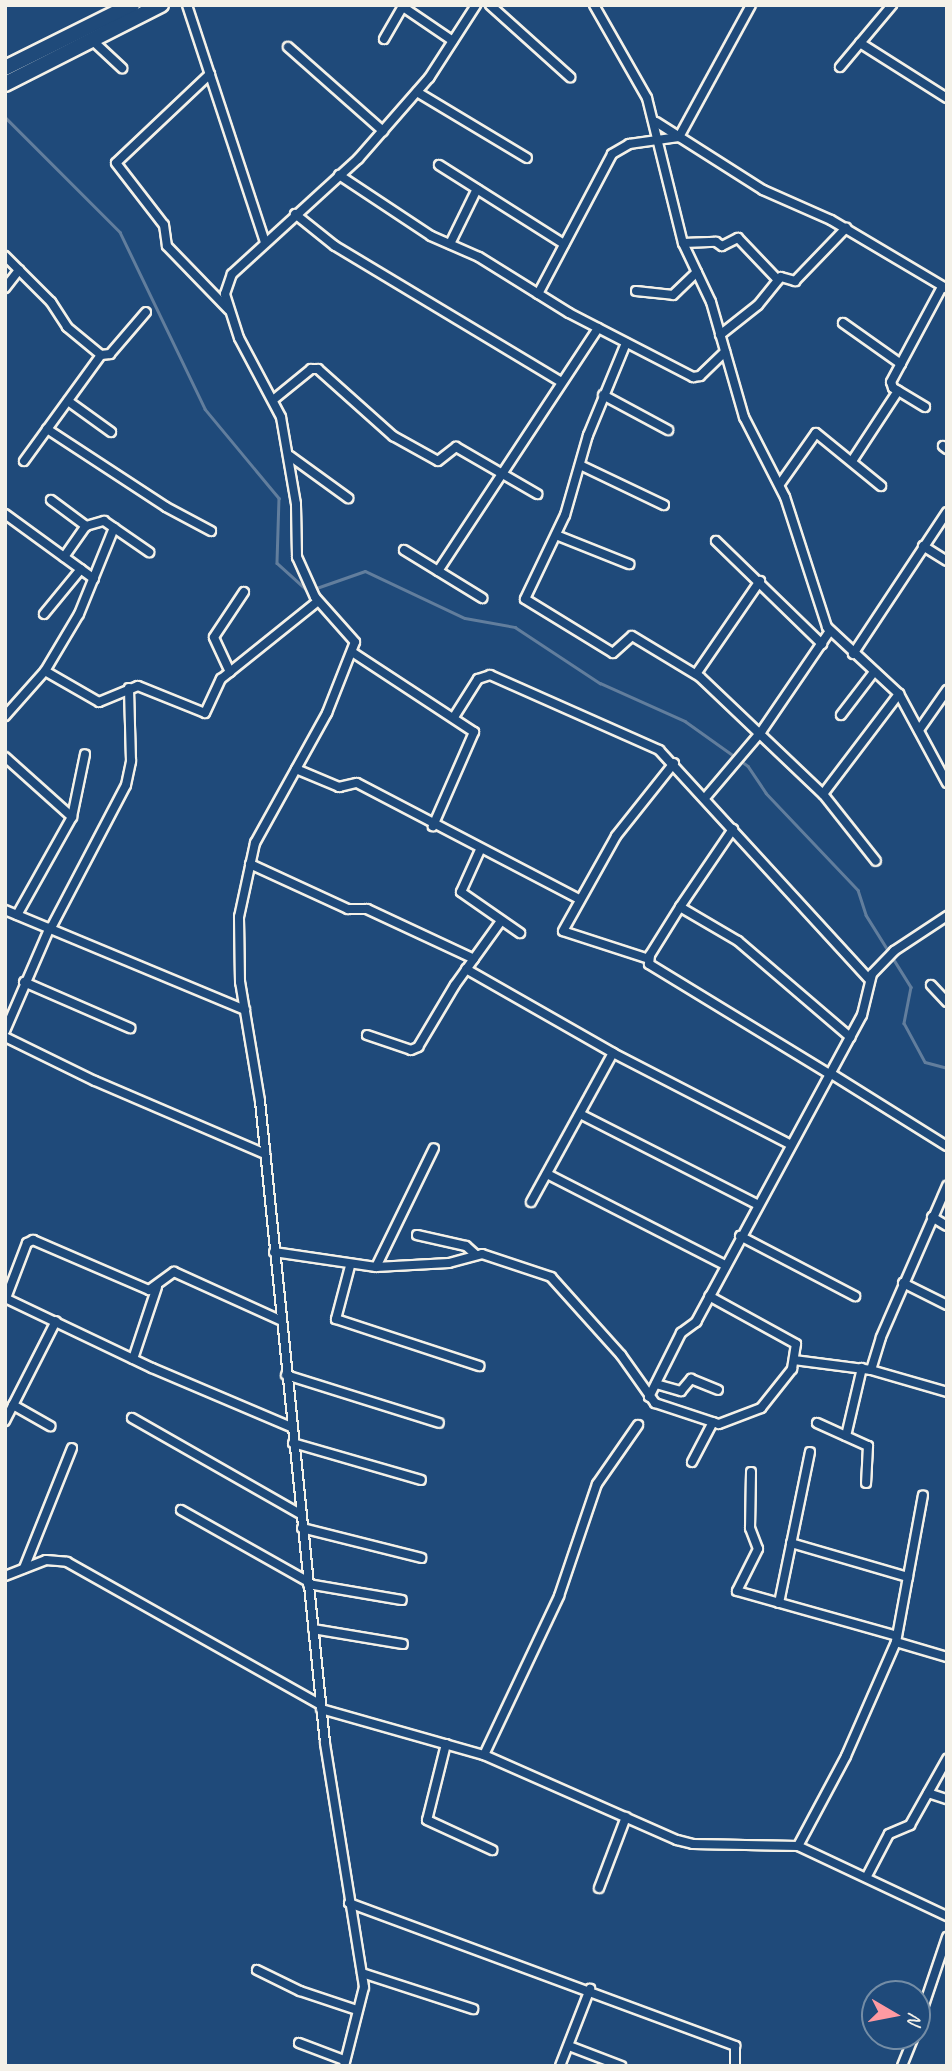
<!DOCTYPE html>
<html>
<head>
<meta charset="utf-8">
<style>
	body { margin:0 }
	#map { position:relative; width:952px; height:2071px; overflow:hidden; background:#1f4a7a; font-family:Caveat,sans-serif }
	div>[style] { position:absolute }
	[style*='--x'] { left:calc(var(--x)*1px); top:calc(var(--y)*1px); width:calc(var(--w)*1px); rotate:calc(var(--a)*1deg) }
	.stream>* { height:2.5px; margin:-1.25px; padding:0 1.25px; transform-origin:1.25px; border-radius:1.25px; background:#627e9d }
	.roads { filter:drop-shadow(2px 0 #f4f1e8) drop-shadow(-2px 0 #f4f1e8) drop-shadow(0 2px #f4f1e8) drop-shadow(0 -2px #f4f1e8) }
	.street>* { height:8px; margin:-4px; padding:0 4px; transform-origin:4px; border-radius:4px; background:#1f4a7a }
	.highway>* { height:14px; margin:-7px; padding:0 7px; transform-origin:7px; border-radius:7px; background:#1f4a7a }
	span { translate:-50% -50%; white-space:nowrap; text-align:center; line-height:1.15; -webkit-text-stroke:5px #1f4a7a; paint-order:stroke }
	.frame { position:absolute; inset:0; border:7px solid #f4f1e8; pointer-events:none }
	.north { position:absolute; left:861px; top:1980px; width:70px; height:70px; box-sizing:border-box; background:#1f4a7a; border:2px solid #748da6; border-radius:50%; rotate:100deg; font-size:19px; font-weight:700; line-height:28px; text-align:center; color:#f4f1e8 }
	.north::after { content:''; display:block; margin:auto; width:24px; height:32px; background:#ff9aa2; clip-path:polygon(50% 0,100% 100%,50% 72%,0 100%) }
</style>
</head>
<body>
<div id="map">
	<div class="stream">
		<i style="--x:5;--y:117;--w:163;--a:45"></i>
		<i style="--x:120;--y:232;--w:196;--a:64.3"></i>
		<i style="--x:205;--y:409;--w:116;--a:50.3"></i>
		<i style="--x:279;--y:498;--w:65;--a:91.8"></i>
		<i style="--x:277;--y:563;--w:42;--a:42.1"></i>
		<i style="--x:308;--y:591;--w:60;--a:-19.3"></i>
		<i style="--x:365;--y:571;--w:110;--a:25.2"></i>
		<i style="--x:465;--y:618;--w:51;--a:10.2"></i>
		<i style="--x:515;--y:627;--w:102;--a:33.4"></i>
		<i style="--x:600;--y:683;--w:93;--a:24.1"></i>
		<i style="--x:685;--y:721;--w:77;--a:35.5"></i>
		<i style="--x:748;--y:766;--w:32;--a:56"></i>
		<i style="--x:766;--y:793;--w:134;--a:46.5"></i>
		<i style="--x:858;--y:890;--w:26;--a:72"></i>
		<i style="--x:866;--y:915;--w:85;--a:58"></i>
		<i style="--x:911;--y:987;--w:37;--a:101"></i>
		<i style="--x:904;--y:1023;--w:44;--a:61.7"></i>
		<i style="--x:925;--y:1062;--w:23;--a:15"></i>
	</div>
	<div class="roads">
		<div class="street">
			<i style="--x:187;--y:5;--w:250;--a:71.8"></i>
			<i style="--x:490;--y:5;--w:108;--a:42"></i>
			<i style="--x:594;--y:5;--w:107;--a:60.3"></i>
			<i style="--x:647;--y:98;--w:149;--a:76.1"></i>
			<i style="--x:683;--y:243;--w:65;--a:64.6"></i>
			<i style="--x:711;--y:302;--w:120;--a:74"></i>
			<i style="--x:744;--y:417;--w:90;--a:62.9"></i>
			<i style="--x:785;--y:497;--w:137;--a:72.1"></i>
			<i style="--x:827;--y:627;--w:98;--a:42.9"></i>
			<i style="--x:899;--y:694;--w:101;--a:61.7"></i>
			<i style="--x:403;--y:7;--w:60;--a:34.2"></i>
			<i style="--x:384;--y:39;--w:39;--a:-60"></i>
			<i style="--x:93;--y:41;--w:40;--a:43"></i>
			<i style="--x:860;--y:43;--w:103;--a:32.3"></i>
			<i style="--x:288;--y:47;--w:127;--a:41.5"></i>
			<i style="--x:840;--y:67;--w:81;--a:-50"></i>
			<i style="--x:210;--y:74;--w:129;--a:136.6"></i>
			<i style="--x:116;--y:163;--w:78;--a:52.3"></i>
			<i style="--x:164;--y:225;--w:21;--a:82"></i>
			<i style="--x:167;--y:246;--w:89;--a:45.9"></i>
			<i style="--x:417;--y:92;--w:128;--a:31"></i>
			<i style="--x:656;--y:122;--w:127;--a:32.4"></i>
			<i style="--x:763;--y:190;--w:74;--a:23.8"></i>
			<i style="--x:831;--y:220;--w:135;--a:30.7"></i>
			<i style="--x:439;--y:165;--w:148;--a:32.3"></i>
			<i style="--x:339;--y:175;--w:110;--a:33.5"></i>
			<i style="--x:431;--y:236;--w:52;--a:23.6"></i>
			<i style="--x:479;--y:257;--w:106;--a:31.9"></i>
			<i style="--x:569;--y:313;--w:140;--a:27.3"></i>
			<i style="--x:693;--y:377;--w:7;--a:-8"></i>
			<i style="--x:700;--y:376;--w:35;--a:-44"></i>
			<i style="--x:295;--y:214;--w:51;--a:38.7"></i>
			<i style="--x:335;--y:246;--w:262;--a:31"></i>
			<i style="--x:683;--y:243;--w:33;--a:-2"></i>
			<i style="--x:716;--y:242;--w:7;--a:34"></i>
			<i style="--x:722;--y:246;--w:18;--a:-27"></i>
			<i style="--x:738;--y:238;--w:58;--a:46.4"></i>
			<i style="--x:450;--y:244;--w:61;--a:-63.9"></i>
			<i style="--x:5;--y:256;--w:65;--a:45"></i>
			<i style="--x:51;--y:302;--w:30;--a:57"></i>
			<i style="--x:67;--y:327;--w:44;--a:39.5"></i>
			<i style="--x:101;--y:355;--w:9;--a:-6"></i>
			<i style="--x:110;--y:354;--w:55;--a:-49.4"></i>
			<i style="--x:5;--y:288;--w:23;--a:-52"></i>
			<i style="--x:636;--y:291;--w:37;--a:6"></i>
			<i style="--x:673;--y:295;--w:33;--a:-44"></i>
			<i style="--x:538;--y:294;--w:158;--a:-62.1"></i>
			<i style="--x:612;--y:154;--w:20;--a:-30"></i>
			<i style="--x:629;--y:144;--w:50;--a:-8"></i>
			<i style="--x:679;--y:137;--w:150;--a:-61.4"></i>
			<i style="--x:843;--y:323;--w:71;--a:35.3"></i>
			<i style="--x:720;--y:335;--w:48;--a:-38.3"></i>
			<i style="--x:758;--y:305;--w:36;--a:-51"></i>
			<i style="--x:781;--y:277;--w:15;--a:16"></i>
			<i style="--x:795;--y:281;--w:74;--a:-46.1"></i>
			<i style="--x:626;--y:343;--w:100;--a:112.4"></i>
			<i style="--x:588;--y:435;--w:83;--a:106"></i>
			<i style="--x:565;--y:515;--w:93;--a:115.5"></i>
			<i style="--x:525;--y:599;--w:103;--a:31.5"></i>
			<i style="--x:613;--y:653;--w:25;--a:-42"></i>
			<i style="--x:632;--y:636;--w:79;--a:31.1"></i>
			<i style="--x:700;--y:677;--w:170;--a:43.6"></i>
			<i style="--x:823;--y:794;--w:85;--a:51.7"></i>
			<i style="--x:603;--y:395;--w:74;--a:28.3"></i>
			<i style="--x:273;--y:400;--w:49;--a:-39.2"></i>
			<i style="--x:311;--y:369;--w:7;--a:0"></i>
			<i style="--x:318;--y:369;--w:101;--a:41.8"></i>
			<i style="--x:393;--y:436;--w:51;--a:29.1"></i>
			<i style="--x:438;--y:461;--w:23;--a:-38"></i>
			<i style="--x:456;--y:447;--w:94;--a:30.1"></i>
			<i style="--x:68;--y:401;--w:53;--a:35.8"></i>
			<i style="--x:925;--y:407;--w:37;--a:-149"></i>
			<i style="--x:893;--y:388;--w:6;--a:-108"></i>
			<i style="--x:891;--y:382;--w:108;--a:-61.8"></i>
			<i style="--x:47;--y:429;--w:142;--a:33.2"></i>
			<i style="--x:166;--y:507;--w:51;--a:28.1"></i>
			<i style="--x:943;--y:446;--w:5;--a:37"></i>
			<i style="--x:290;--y:456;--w:72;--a:35.9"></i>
			<i style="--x:24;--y:461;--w:131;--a:-54"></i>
			<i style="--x:852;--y:461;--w:84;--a:-56.7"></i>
			<i style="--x:580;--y:465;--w:93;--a:25.5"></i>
			<i style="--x:780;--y:484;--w:62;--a:-54.8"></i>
			<i style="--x:816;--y:433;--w:84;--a:39.2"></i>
			<i style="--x:51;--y:500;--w:44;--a:36.6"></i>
			<i style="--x:86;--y:526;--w:19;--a:-16"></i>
			<i style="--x:104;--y:521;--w:55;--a:34.6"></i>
			<i style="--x:5;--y:514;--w:110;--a:36.1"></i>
			<i style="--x:556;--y:535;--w:79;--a:21.7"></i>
			<i style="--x:716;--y:541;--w:148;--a:44.2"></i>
			<i style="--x:923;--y:546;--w:28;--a:32"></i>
			<i style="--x:404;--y:550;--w:92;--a:31.6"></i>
			<i style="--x:64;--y:557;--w:38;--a:-55"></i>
			<i style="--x:438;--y:571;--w:291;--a:-56.6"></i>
			<i style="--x:44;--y:614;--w:58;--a:-50.6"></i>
			<i style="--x:352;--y:652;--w:146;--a:33.3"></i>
			<i style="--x:474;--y:732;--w:103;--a:113.6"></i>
			<i style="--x:853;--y:654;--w:170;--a:-56.5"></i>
			<i style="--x:45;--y:671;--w:62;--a:29.9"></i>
			<i style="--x:99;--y:702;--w:42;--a:-22.3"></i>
			<i style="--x:138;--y:686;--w:72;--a:21.9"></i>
			<i style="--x:205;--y:713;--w:38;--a:-65"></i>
			<i style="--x:221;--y:679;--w:124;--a:-38.8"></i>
			<i style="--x:230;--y:672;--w:38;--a:-115"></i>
			<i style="--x:214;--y:637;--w:54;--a:-56.3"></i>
			<i style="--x:696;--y:674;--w:113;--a:-55.5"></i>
			<i style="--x:841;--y:715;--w:54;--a:-52.5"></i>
			<i style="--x:5;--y:716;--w:60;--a:-48.4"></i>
			<i style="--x:45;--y:671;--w:66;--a:-59.2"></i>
			<i style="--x:79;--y:614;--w:93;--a:-67.9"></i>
			<i style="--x:454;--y:717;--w:45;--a:-57.7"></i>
			<i style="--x:478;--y:679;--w:13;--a:-18"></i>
			<i style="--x:490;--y:675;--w:185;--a:23.9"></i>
			<i style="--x:659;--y:750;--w:311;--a:47.5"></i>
			<i style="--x:919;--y:730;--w:49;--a:-55"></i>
			<i style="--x:5;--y:757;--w:90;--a:41.8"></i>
			<i style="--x:296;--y:769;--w:47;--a:22.7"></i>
			<i style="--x:339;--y:787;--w:18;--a:-13"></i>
			<i style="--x:357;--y:783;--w:250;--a:27.6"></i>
			<i style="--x:823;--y:794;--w:126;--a:-52.8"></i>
			<i style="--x:705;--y:798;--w:87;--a:-49.7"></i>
			<i style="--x:761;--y:732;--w:122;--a:-55.7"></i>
			<i style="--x:733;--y:829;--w:94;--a:124.2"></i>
			<i style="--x:680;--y:907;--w:57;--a:122"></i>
			<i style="--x:650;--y:955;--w:9;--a:96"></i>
			<i style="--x:649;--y:964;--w:211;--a:31.4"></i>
			<i style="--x:480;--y:850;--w:46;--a:114.3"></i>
			<i style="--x:461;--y:892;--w:72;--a:34.8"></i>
			<i style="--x:250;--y:864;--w:108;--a:24.7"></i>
			<i style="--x:348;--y:909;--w:19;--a:0"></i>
			<i style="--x:367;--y:909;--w:118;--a:25"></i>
			<i style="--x:680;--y:907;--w:67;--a:30.4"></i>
			<i style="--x:738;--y:941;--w:148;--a:40.6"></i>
			<i style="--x:5;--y:910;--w:260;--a:22.6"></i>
			<i style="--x:17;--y:915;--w:112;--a:-60.7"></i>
			<i style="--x:72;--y:817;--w:64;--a:-78.3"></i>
			<i style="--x:51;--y:928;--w:161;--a:-62.3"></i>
			<i style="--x:126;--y:785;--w:25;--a:-78"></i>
			<i style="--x:131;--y:761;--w:73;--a:-91.6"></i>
			<i style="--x:649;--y:959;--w:90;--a:-162"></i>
			<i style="--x:563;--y:931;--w:109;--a:-60.8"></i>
			<i style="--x:616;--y:836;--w:93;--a:-51.5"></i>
			<i style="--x:466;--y:969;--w:169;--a:29.7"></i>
			<i style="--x:613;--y:1053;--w:198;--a:27.3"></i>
			<i style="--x:24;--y:982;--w:116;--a:23.5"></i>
			<i style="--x:931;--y:985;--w:23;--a:47"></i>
			<i style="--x:5;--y:1031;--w:113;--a:-66.6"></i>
			<i style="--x:367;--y:1035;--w:46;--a:18.8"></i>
			<i style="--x:411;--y:1050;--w:8;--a:-23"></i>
			<i style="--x:418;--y:1047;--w:72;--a:-59.2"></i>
			<i style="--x:455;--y:985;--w:79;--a:-54.3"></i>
			<i style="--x:5;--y:1037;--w:100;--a:26.1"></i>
			<i style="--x:95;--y:1081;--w:185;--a:23.2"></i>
			<i style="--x:830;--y:1073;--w:138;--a:32"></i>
			<i style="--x:580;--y:1114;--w:199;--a:27"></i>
			<i style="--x:547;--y:1174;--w:200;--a:27.1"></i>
			<i style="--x:531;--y:1202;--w:170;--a:-61.2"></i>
			<i style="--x:932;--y:1217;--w:17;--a:31"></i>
			<i style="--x:417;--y:1235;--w:50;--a:12.7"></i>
			<i style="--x:466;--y:1246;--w:12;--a:42"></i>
			<i style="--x:740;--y:1236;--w:130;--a:27.6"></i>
			<i style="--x:274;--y:1252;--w:103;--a:8.4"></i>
			<i style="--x:376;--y:1267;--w:73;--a:-3.1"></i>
			<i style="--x:449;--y:1263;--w:34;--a:-15"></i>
			<i style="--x:482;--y:1254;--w:73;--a:18.4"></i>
			<i style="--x:551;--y:1277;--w:105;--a:48.1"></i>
			<i style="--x:621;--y:1355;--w:59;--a:54.7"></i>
			<i style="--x:655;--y:1403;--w:67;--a:18.2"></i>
			<i style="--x:719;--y:1424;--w:45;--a:-20.9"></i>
			<i style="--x:761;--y:1408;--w:50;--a:-51.5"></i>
			<i style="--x:792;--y:1369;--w:25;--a:-81"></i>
			<i style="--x:796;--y:1344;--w:99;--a:-151.1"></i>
			<i style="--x:350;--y:1266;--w:55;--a:104.8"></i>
			<i style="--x:336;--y:1319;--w:151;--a:18.2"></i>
			<i style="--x:376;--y:1267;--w:132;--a:-64"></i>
			<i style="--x:903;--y:1283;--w:49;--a:26.6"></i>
			<i style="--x:5;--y:1298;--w:163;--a:25.5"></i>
			<i style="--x:152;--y:1368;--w:151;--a:23"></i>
			<i style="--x:6;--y:1298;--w:59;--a:-69.1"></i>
			<i style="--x:27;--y:1243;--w:7;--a:-27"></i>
			<i style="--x:33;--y:1240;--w:126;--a:23.3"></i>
			<i style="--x:149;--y:1290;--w:31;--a:-36"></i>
			<i style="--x:174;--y:1272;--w:116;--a:24.4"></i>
			<i style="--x:133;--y:1359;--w:76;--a:-71.6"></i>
			<i style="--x:794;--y:1360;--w:78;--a:7.4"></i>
			<i style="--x:871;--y:1370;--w:79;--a:16.1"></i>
			<i style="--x:871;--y:1370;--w:34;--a:-73"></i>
			<i style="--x:881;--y:1337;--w:165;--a:-66.4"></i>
			<i style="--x:286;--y:1375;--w:160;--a:17.4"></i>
			<i style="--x:656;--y:1384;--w:26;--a:16"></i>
			<i style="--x:681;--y:1391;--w:16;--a:-50"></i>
			<i style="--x:691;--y:1379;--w:29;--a:22"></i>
			<i style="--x:649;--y:1397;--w:72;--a:-63.4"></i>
			<i style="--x:681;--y:1333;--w:19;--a:-36"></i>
			<i style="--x:696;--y:1322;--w:349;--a:-61.6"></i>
			<i style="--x:862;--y:1015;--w:42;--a:-76.3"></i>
			<i style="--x:872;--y:974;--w:32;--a:-46"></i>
			<i style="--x:894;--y:951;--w:64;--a:-33.4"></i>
			<i style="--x:13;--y:1405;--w:43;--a:29.6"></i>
			<i style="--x:132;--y:1418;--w:193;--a:29.7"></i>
			<i style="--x:5;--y:1421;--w:112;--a:-63"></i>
			<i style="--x:817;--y:1423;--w:56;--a:24.3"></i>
			<i style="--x:868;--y:1446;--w:37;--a:93"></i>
			<i style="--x:846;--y:1436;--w:70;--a:-76.8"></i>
			<i style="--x:293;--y:1443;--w:133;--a:16.1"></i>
			<i style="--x:692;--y:1462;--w:45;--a:-62.3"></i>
			<i style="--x:751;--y:1472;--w:56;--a:91"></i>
			<i style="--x:750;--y:1528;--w:22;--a:69"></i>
			<i style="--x:758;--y:1549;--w:47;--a:116.6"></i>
			<i style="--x:737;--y:1591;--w:166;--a:15.7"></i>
			<i style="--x:181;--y:1510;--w:145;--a:29.4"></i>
			<i style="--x:302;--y:1528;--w:123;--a:14.1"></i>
			<i style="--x:791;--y:1543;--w:122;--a:16.2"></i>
			<i style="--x:24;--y:1568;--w:129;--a:-68.2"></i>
			<i style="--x:5;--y:1576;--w:44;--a:-21.3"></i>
			<i style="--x:46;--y:1560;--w:21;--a:5"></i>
			<i style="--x:67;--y:1562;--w:291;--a:29.4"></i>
			<i style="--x:308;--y:1584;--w:95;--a:9.7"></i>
			<i style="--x:779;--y:1603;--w:154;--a:-78.4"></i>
			<i style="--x:313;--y:1629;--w:91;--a:9.5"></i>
			<i style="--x:896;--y:1642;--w:53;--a:16.4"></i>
			<i style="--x:321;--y:1709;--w:169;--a:15.8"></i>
			<i style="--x:484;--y:1755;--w:211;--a:23.8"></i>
			<i style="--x:677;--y:1840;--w:16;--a:14"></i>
			<i style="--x:693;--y:1844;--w:105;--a:1.1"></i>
			<i style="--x:798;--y:1846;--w:165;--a:25.2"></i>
			<i style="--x:446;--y:1744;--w:78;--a:104"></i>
			<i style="--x:427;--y:1820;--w:72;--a:24.8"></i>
			<i style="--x:484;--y:1755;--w:176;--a:-64.7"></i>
			<i style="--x:559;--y:1596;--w:118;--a:-71.3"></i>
			<i style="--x:597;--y:1484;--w:72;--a:-55.2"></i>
			<i style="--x:928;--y:1793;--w:20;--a:18"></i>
			<i style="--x:798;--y:1846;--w:102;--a:-61.9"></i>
			<i style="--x:846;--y:1756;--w:124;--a:-66.3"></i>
			<i style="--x:896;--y:1642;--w:149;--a:-79.6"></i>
			<i style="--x:867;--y:1876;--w:47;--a:-62.4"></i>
			<i style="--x:889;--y:1834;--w:23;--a:-23"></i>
			<i style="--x:910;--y:1825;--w:76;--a:-60.7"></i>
			<i style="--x:599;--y:1888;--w:76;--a:-69.2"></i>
			<i style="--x:349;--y:1903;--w:412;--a:20.3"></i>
			<i style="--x:735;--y:2046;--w:20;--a:90"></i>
			<i style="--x:257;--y:1970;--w:48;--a:26"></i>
			<i style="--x:300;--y:1991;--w:60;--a:18.4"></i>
			<i style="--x:362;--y:1973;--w:117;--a:18"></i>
			<i style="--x:917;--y:2026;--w:94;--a:-71.4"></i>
			<i style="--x:299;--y:2043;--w:48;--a:20.7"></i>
			<i style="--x:569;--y:2046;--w:56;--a:21"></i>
			<i style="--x:344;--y:2066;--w:81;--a:-75.8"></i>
			<i style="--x:364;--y:1987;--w:247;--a:-99.1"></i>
			<i style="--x:325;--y:1743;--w:645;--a:-95.78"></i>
			<i style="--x:260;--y:1101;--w:121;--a:-99.5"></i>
			<i style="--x:240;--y:982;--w:65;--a:-90.9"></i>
			<i style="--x:239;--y:917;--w:76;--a:-77.8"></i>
			<i style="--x:255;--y:843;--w:149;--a:-61"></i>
			<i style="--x:327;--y:713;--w:76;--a:-68.5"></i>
			<i style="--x:355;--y:642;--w:60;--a:-131.6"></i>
			<i style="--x:315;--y:597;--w:44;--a:-114.2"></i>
			<i style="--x:297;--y:557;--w:53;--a:-91.1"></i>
			<i style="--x:296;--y:504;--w:88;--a:-99.8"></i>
			<i style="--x:281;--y:417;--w:89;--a:-118"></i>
			<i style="--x:239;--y:338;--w:46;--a:-107.7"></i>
			<i style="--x:225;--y:294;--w:21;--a:-71"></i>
			<i style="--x:232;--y:274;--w:171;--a:-42.4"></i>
			<i style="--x:358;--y:159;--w:108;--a:-48.8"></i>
			<i style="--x:429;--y:78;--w:87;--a:-57.2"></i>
			<i style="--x:560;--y:2066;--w:83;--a:-68.7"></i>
			<i style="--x:902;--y:2066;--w:32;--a:-68"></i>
		</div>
		<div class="highway">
			<i style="--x:5;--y:68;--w:142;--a:-26.4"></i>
			<i style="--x:5;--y:84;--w:175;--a:-26.9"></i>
		</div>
	</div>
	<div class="frame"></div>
	<div class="north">N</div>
</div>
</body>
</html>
